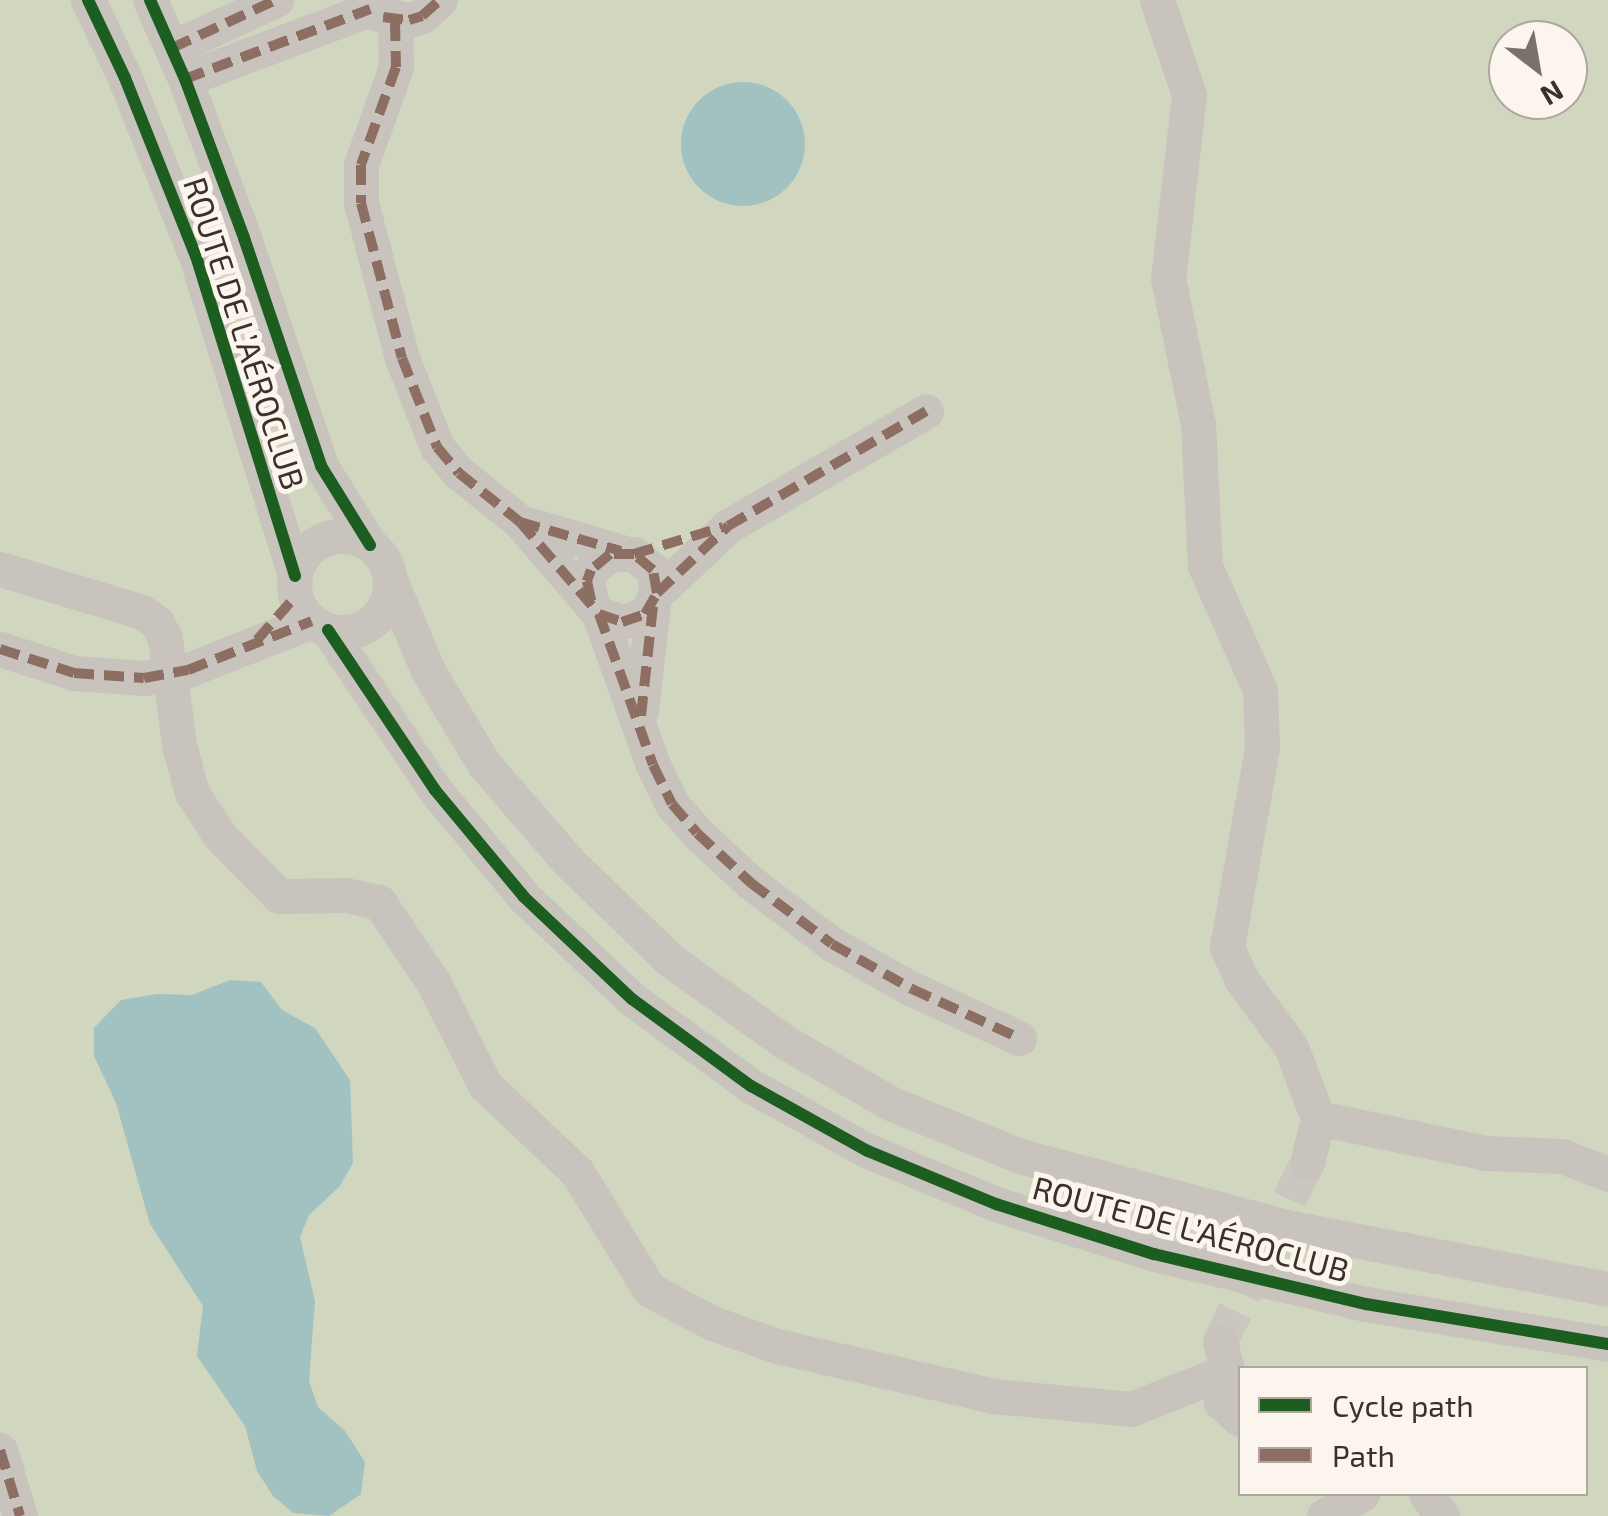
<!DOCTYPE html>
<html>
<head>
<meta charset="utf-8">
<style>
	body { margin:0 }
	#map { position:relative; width:1608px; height:1516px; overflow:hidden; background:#f0ebe5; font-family:"Exo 2",sans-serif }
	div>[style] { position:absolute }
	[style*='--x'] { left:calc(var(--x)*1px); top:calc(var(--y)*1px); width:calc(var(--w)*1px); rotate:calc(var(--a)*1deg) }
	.green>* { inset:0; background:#d1d6bf }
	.water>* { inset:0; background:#a1c2c1 }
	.round { border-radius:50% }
	.minor-tunnel>* { height:35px; margin-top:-17.5px; transform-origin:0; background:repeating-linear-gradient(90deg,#ccc6c0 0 35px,transparent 0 53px) }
	.minor>* { height:35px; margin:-17.5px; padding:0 17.5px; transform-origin:17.5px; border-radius:17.5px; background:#c9c3be }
	.minor>.ring { margin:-17.5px; padding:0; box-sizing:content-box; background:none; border:35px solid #c9c3be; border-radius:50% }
	.quiet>* { height:10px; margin-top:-5px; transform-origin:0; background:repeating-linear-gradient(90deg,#8d6e63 0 20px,transparent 0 30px) }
	.cycleway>* { height:12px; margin:-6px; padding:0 6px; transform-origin:6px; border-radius:6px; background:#1b5e20 }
	span { translate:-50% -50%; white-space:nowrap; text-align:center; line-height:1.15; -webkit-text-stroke:10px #fbf5ee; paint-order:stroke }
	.street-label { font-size:32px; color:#3b302b }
	.legend { position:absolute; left:1238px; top:1366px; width:350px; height:130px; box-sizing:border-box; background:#fbf5ee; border:2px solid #aea6a0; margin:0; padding:12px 18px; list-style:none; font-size:30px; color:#3b302b }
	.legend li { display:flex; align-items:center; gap:20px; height:50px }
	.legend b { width:50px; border:2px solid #aea6a0 }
	.north { position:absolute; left:1488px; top:20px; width:100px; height:100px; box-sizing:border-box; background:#fbf5ee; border:2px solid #aea6a0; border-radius:50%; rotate:149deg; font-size:28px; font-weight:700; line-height:40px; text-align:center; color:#3b302b }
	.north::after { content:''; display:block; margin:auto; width:35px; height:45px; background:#7a716c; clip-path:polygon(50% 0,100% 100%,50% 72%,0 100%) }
</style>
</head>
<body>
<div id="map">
	<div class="green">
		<i style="clip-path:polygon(evenodd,0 0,1608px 0,1608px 1516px,0 1516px,0 0,1508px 40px,1568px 40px,1568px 100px,1508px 100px,1508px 40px,0 0,1240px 1368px,1586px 1368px,1586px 1494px,1240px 1494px,1240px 1368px)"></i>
	</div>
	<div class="water">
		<i class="round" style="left:681px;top:82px;width:124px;height:124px"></i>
		<i style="clip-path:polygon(230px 980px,261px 982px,282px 1010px,315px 1028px,350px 1080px,353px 1163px,340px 1186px,309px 1215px,300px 1237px,315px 1301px,309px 1381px,318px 1407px,345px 1431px,365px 1462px,361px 1494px,329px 1516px,293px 1513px,273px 1496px,257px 1471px,245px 1426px,197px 1356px,203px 1306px,150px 1224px,116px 1103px,94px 1056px,94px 1028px,121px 1000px,157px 994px,192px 995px)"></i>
	</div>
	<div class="minor-tunnel">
		<i style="--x:1220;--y:1342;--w:199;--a:-64.1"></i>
	</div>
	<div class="minor">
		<i style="--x:88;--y:0;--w:86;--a:64.6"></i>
		<i style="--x:125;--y:78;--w:192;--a:68.3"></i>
		<i style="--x:196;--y:256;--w:335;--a:72.8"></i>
		<i style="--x:150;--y:0;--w:86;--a:66.1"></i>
		<i style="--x:185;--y:79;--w:170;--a:69.6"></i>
		<i style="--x:244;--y:238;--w:241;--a:71.3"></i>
		<i style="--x:321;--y:466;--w:93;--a:58.2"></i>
		<i style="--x:1157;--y:0;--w:100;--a:71.4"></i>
		<i style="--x:1189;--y:95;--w:184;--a:96.5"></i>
		<i style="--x:1168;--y:278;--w:149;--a:78.4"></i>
		<i style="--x:1198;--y:424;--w:142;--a:87.2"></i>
		<i style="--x:1205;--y:566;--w:136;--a:66.1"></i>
		<i style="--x:1260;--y:690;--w:58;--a:88"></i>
		<i style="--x:1262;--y:748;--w:202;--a:100"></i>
		<i style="--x:1227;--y:947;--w:35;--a:66"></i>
		<i style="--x:1241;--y:979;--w:84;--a:53.7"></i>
		<i style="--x:1291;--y:1047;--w:76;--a:69.2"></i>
		<i style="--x:1318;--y:1118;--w:46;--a:103.7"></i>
		<i style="--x:375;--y:13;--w:35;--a:12"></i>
		<i style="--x:409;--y:20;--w:14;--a:-17"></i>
		<i style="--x:422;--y:16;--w:24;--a:-42"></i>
		<i style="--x:395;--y:21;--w:46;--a:88.8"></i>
		<i style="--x:396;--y:67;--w:104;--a:109.7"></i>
		<i style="--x:361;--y:165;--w:38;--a:90"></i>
		<i style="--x:361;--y:203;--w:160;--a:75.2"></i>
		<i style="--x:402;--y:358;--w:96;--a:68.5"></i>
		<i style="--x:437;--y:447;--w:34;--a:50"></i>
		<i style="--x:459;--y:473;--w:78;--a:38.8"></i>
		<i style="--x:520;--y:522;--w:121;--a:49.3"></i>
		<i style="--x:599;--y:614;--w:24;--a:19"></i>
		<i style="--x:622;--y:622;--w:24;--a:-19"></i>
		<i style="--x:645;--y:614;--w:24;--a:-60"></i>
		<i style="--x:657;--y:593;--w:23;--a:-100"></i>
		<i style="--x:653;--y:570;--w:25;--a:-140"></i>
		<i style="--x:634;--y:554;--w:24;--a:180"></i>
		<i style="--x:610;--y:554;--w:25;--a:140"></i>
		<i style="--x:591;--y:570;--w:12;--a:110"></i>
		<i style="--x:587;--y:581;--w:25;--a:78"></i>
		<i style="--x:172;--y:48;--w:115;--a:-24.8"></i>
		<i style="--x:185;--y:79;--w:198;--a:-20.7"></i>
		<i style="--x:520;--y:522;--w:106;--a:16.4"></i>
		<i class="ring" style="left:294px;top:536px;width:61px;height:61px"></i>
		<i style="--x:0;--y:569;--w:148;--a:16.8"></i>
		<i style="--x:142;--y:612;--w:19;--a:36"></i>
		<i style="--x:157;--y:623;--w:17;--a:62"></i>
		<i style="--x:165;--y:638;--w:108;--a:82.5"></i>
		<i style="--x:179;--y:745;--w:50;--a:74.8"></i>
		<i style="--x:192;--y:793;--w:51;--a:56.9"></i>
		<i style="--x:220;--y:836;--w:84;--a:45.5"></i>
		<i style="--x:279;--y:896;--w:67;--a:-0.9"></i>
		<i style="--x:346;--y:895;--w:34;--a:12"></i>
		<i style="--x:379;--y:902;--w:97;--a:56"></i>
		<i style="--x:433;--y:982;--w:115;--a:63.2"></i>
		<i style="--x:485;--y:1085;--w:127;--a:43.4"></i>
		<i style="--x:577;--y:1172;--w:139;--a:58.3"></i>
		<i style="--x:650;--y:1290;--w:70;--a:28"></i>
		<i style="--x:712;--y:1323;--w:69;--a:19.5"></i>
		<i style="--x:777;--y:1346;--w:223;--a:13"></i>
		<i style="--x:994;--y:1396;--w:138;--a:5.4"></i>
		<i style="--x:1131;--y:1409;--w:103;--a:-21.6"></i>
		<i style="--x:391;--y:582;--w:96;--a:67.4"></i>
		<i style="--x:428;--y:671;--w:109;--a:58.9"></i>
		<i style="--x:484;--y:764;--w:128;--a:49.1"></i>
		<i style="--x:568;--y:861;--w:142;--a:44.1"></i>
		<i style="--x:670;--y:960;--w:141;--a:35.5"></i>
		<i style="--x:785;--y:1042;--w:121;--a:30.2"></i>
		<i style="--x:890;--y:1103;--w:140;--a:22.2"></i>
		<i style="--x:1020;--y:1156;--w:275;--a:14.9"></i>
		<i style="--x:1286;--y:1227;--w:328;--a:10.9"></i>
		<i style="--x:657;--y:593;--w:98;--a:-43.3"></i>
		<i style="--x:728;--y:526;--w:229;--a:-30.1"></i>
		<i style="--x:599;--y:614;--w:160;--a:70.3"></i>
		<i style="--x:653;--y:765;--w:43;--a:64"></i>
		<i style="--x:672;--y:804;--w:38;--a:49"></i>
		<i style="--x:697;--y:833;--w:74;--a:42.8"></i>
		<i style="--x:751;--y:883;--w:101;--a:37"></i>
		<i style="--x:832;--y:944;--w:92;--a:29.4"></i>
		<i style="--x:912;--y:989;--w:118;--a:24.6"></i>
		<i style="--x:328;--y:630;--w:192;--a:56.2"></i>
		<i style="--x:435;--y:790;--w:139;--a:50.2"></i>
		<i style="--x:524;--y:897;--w:149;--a:43.4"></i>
		<i style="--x:632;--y:999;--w:147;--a:36.2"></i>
		<i style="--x:751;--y:1086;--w:134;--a:29.1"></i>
		<i style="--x:868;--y:1151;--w:139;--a:22.5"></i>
		<i style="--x:996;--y:1204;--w:166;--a:17.6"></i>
		<i style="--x:1154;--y:1254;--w:218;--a:13.3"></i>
		<i style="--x:1366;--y:1304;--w:245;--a:9.4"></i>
		<i style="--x:0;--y:649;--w:78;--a:18"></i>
		<i style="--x:74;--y:673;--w:70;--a:4.1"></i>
		<i style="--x:144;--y:678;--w:45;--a:-10.3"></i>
		<i style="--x:188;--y:670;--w:133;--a:-21.6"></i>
		<i style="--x:641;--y:710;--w:106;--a:-83.5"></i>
		<i style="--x:1318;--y:1118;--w:171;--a:11.8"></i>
		<i style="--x:1485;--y:1153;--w:77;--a:2.2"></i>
		<i style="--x:1562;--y:1156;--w:49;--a:21.4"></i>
		<i style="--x:1220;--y:1342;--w:30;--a:76"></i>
		<i style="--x:1227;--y:1371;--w:32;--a:101"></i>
		<i style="--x:1221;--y:1402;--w:26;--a:43"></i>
		<i style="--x:0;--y:1450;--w:69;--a:73.1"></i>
		<i style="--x:1426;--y:1494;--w:27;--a:54"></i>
		<i style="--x:1324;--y:1516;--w:44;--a:-30.1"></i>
	</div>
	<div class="quiet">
		<i style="--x:383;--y:17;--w:26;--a:7"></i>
		<i style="--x:409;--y:20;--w:14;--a:-17"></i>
		<i style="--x:422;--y:16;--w:24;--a:-42"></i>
		<i style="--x:395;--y:21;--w:46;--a:88.8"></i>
		<i style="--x:396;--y:67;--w:104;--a:109.7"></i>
		<i style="--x:361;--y:165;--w:38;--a:90"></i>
		<i style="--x:361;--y:203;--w:160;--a:75.2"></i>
		<i style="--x:402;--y:358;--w:96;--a:68.5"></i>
		<i style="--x:437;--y:447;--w:34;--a:50"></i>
		<i style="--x:459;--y:473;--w:78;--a:38.8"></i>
		<i style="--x:520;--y:522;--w:121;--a:49.3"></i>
		<i style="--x:599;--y:614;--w:24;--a:19"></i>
		<i style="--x:622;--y:622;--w:24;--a:-19"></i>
		<i style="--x:645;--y:614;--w:24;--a:-60"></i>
		<i style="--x:657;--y:593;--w:23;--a:-100"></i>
		<i style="--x:653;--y:570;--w:25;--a:-140"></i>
		<i style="--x:634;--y:554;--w:24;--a:180"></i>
		<i style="--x:610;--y:554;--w:25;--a:140"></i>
		<i style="--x:591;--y:570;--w:12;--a:110"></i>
		<i style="--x:587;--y:581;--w:25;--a:78"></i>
		<i style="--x:172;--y:48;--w:115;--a:-24.8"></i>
		<i style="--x:185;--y:79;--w:198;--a:-20.7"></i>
		<i style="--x:520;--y:522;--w:105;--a:16"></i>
		<i style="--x:634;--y:554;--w:93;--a:-16.9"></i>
		<i style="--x:657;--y:593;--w:98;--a:-43.3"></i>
		<i style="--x:728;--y:526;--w:229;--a:-30.1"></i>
		<i style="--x:599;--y:614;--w:160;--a:70.3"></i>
		<i style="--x:653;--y:765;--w:43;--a:64"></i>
		<i style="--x:672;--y:804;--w:38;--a:49"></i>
		<i style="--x:697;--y:833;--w:74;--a:42.8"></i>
		<i style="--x:751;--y:883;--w:101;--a:37"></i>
		<i style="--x:832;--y:944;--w:92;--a:29.4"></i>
		<i style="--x:912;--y:989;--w:118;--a:24.6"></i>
		<i style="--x:257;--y:640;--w:57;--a:-48.5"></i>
		<i style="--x:0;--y:649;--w:78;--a:18"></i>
		<i style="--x:74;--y:673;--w:70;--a:4.1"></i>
		<i style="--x:144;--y:678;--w:45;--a:-10.3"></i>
		<i style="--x:188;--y:670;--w:133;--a:-21.6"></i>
		<i style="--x:641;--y:716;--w:112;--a:-83.8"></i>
		<i style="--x:0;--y:1450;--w:69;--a:73.1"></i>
	</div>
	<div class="cycleway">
		<i style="--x:88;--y:0;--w:86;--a:64.6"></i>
		<i style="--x:125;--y:78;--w:192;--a:68.3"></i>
		<i style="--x:196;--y:256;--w:335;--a:72.8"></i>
		<i style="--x:150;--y:0;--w:86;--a:66.1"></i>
		<i style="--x:185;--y:79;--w:170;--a:69.6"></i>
		<i style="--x:244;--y:238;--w:241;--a:71.3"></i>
		<i style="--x:321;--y:466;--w:93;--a:58.2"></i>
		<i style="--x:328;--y:630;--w:192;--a:56.2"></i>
		<i style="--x:435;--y:790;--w:139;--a:50.2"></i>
		<i style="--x:524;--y:897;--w:149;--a:43.4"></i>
		<i style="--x:632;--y:999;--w:147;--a:36.2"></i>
		<i style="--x:751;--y:1086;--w:134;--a:29.1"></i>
		<i style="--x:868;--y:1151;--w:139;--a:22.5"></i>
		<i style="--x:996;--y:1204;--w:166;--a:17.6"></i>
		<i style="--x:1154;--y:1254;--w:218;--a:13.3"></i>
		<i style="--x:1366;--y:1304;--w:245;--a:9.4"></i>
	</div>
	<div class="street-label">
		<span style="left:245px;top:333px;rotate:72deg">ROUTE DE L’AÉROCLUB</span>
		<span style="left:1191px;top:1228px;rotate:15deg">ROUTE DE L’AÉROCLUB</span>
	</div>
	<ul class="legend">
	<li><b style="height:12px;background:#1b5e20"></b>Cycle path</li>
	<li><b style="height:12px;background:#8d6e63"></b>Path</li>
	</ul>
	<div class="north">N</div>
</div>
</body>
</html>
